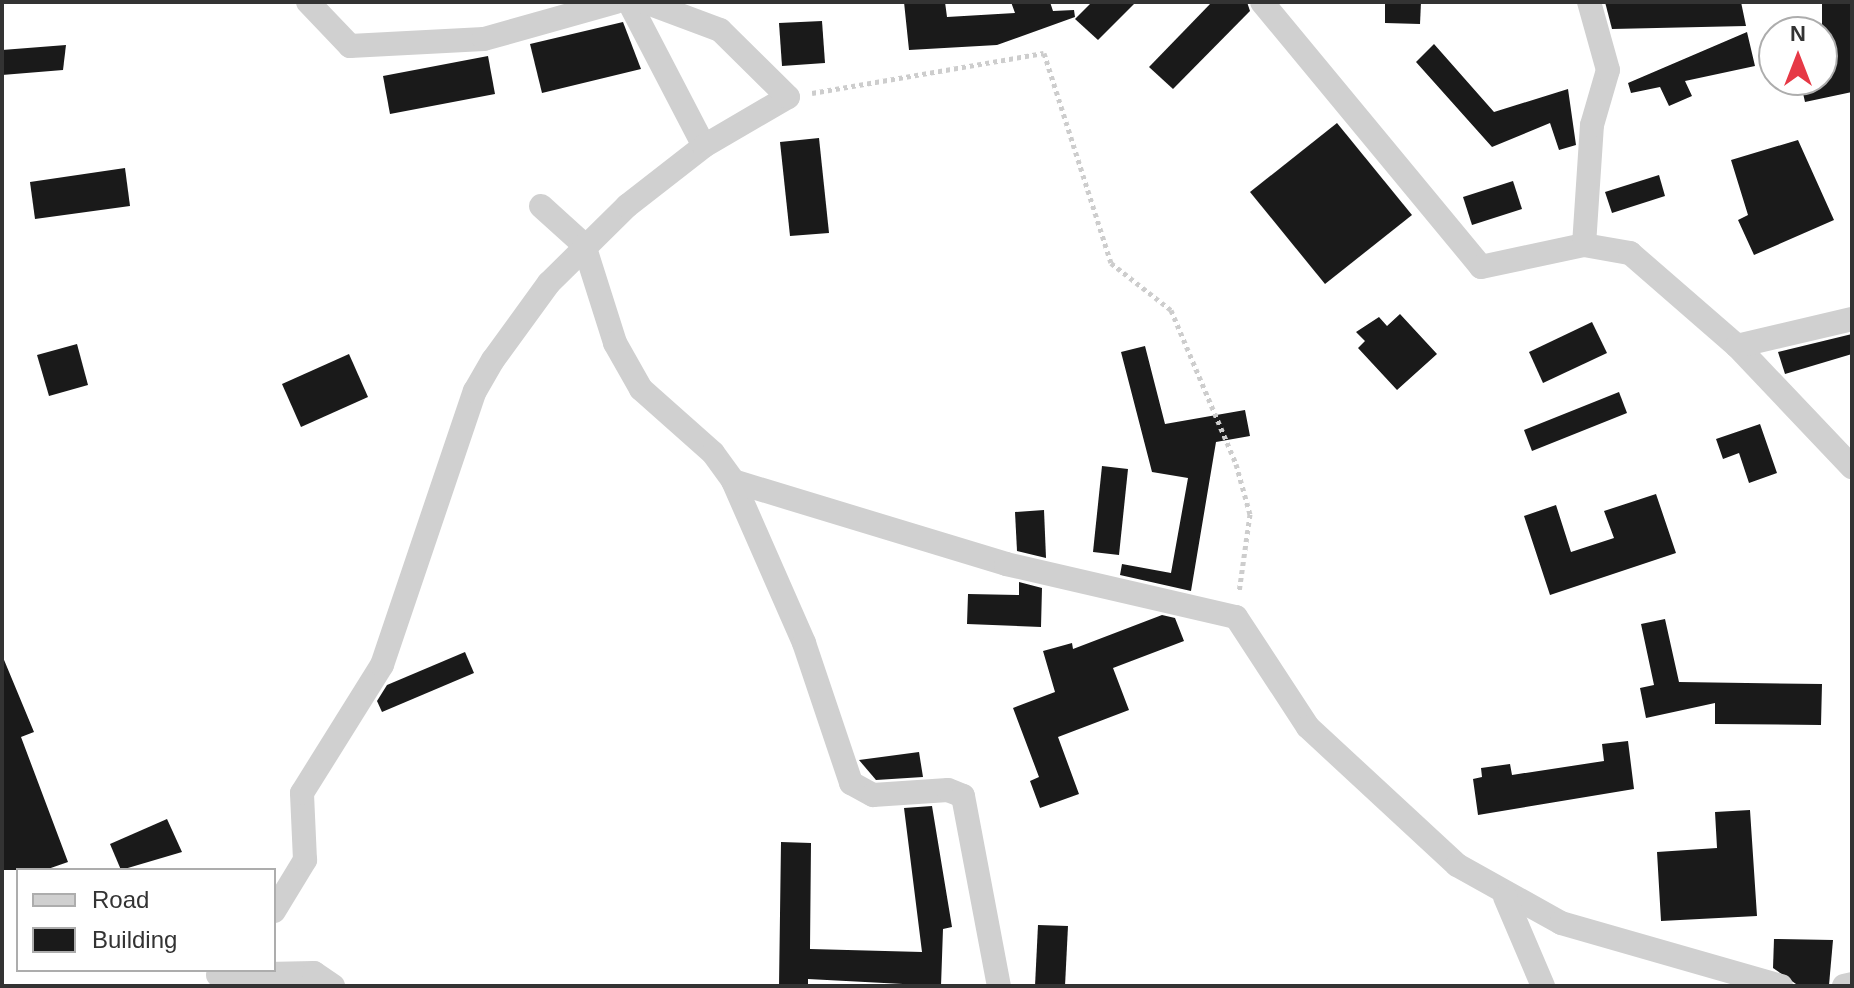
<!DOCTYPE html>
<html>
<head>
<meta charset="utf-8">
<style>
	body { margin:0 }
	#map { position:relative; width:1854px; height:988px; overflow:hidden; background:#fff; font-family:Helvetica,sans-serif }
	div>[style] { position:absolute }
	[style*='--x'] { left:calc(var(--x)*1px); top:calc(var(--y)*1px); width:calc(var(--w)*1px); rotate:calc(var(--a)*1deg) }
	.building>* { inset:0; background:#1a1a1a }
	.path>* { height:5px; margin-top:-2.5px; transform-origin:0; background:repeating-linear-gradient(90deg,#cdcdcd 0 4px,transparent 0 8px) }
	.minor>* { height:24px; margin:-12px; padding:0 12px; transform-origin:12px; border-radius:12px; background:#d0d0d0 }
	span { translate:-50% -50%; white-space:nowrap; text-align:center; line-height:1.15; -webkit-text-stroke:8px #fff; paint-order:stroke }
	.frame { position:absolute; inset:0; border:4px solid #333; pointer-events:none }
	.legend { position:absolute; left:16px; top:868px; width:260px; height:104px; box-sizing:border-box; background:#fff; border:2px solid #adadad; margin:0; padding:10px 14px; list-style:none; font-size:24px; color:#333 }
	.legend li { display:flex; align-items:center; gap:16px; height:40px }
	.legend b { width:40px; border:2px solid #adadad }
	.north { position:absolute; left:1758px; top:16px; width:80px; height:80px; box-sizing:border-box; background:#fff; border:2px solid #adadad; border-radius:50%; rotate:0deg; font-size:22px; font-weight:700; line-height:32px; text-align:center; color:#333 }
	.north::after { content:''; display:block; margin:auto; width:28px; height:36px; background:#e63946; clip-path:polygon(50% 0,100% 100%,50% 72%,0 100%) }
</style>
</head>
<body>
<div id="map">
	<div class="building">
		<i style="clip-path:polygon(904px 2px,945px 2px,947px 17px,1015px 13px,1011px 2px,1050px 2px,1053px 11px,1074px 10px,1075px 17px,997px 45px,909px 50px)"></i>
		<i style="clip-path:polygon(1092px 2px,1136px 2px,1098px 40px,1075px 19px)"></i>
		<i style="clip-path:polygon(1212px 2px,1247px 2px,1250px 11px,1173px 89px,1149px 67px)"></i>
		<i style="clip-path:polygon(1385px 2px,1421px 2px,1420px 24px,1385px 23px)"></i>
		<i style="clip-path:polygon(1605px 2px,1741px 2px,1746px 26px,1612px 29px)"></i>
		<i style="clip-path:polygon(1822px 2px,1852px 2px,1852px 92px,1805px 102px,1800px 80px,1822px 80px)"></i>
		<i style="clip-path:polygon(822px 21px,825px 63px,782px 66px,779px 23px)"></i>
		<i style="clip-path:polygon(623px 22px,641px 69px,542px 93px,530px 44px)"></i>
		<i style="clip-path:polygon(1747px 32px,1755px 66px,1685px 81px,1692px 96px,1669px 106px,1660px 87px,1631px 93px,1628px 83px)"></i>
		<i style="clip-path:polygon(1434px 44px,1494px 112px,1568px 89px,1576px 145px,1559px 150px,1550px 123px,1492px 147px,1416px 62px)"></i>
		<i style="clip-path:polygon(66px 45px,63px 70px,2px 75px,2px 50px)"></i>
		<i style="clip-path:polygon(488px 56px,495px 94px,390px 114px,383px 76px)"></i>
		<i style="clip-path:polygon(1337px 123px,1412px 215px,1325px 284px,1250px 192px)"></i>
		<i style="clip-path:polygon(819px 138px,829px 233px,790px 236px,780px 142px)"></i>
		<i style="clip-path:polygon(1798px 140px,1834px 220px,1754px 255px,1738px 220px,1748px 215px,1731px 160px)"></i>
		<i style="clip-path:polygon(125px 168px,130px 206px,35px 219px,30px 182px)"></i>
		<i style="clip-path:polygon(1659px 175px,1665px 196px,1612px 213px,1605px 192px)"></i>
		<i style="clip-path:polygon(1513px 181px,1522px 209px,1472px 225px,1463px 197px)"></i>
		<i style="clip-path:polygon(1400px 314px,1437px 354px,1397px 390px,1358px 348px,1365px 341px,1356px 332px,1379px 317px,1387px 326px)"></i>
		<i style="clip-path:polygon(1592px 322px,1607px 353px,1543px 383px,1529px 352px)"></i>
		<i style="clip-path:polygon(1852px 334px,1852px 354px,1785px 374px,1778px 352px)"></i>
		<i style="clip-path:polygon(77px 344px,88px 385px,49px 396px,37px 355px)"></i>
		<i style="clip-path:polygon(1145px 346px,1165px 424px,1245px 410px,1250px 436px,1216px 442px,1191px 591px,1120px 575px,1122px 564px,1171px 573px,1188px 478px,1152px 472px,1121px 352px)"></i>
		<i style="clip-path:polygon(349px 354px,368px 397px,301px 427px,282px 384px)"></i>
		<i style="clip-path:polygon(1619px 392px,1627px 413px,1532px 451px,1524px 430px)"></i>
		<i style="clip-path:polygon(1760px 424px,1777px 473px,1749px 483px,1739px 453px,1723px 459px,1716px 439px)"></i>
		<i style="clip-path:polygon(1102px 466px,1128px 469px,1119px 555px,1093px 552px)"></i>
		<i style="clip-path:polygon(1656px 494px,1676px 553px,1550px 595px,1524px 516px,1556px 505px,1571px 552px,1614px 538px,1604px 511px)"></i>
		<i style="clip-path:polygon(1044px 510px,1046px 558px,1017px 551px,1015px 512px)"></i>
		<i style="clip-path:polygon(1019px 582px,1042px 588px,1041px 627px,967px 624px,968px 594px,1019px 595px)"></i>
		<i style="clip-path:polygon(1162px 615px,1175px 618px,1184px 641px,1113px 668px,1129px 710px,1058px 737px,1079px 794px,1040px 808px,1030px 781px,1039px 777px,1013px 708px,1055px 692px,1043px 651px,1072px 643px,1073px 649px)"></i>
		<i style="clip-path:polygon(1665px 619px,1679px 682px,1822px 684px,1821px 725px,1715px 724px,1715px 703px,1646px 718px,1640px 688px,1654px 685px,1641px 624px)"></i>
		<i style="clip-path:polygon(465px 652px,474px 673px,382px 712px,377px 701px,387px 685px)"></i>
		<i style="clip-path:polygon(2px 655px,34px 732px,21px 737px,68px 862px,45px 870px,2px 870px)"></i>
		<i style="clip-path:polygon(1628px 741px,1634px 789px,1478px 815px,1473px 779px,1482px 777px,1481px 768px,1510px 764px,1512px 775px,1604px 761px,1602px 744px)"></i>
		<i style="clip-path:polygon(919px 752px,923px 777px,876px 780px,859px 760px)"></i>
		<i style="clip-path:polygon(932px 806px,952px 927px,943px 929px,941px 986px,808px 979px,808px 986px,779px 986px,781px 842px,811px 843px,810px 949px,922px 952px,904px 808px)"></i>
		<i style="clip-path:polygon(1750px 810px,1757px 916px,1661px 921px,1657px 852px,1717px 848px,1715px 812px)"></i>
		<i style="clip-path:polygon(167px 819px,182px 852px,121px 870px,110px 844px)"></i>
		<i style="clip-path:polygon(1038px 925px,1068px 926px,1065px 986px,1035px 986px)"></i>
		<i style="clip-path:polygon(1774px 939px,1833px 940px,1829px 985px,1796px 984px,1773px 968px)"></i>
	</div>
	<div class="path">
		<i style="--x:812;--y:93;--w:235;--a:-9.8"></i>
		<i style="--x:1044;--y:53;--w:220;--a:72.3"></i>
		<i style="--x:1111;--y:263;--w:76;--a:38.1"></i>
		<i style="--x:1171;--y:310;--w:167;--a:67.1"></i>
		<i style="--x:1236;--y:464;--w:52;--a:74.4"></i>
		<i style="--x:1250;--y:514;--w:79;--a:98"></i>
	</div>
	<div class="minor">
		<i style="--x:308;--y:2;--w:61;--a:46.3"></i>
		<i style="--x:350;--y:46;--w:134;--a:-3"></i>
		<i style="--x:484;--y:39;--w:137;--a:-15.7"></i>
		<i style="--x:629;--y:2;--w:162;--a:62.5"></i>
		<i style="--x:1262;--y:2;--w:344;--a:50.4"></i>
		<i style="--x:1481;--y:267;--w:105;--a:-12.1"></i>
		<i style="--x:1584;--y:245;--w:47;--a:9.9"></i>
		<i style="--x:1630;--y:253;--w:142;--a:41"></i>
		<i style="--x:1737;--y:346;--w:167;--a:46.5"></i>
		<i style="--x:541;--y:206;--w:58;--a:42.2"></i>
		<i style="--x:584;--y:245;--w:103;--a:72.4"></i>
		<i style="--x:615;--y:343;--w:53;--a:60.5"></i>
		<i style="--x:641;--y:389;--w:96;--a:41.6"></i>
		<i style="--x:713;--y:453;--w:34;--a:54"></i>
		<i style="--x:733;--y:481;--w:177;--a:66.3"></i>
		<i style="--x:804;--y:643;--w:148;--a:71.4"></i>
		<i style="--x:851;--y:783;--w:25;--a:29"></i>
		<i style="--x:873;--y:795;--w:75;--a:-3.8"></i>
		<i style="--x:948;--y:790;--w:16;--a:22"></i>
		<i style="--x:963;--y:796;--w:193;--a:79.3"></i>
		<i style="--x:1584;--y:245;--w:120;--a:-86.2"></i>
		<i style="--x:1592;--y:125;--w:57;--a:-73.8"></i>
		<i style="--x:1608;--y:70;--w:71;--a:-105.6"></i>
		<i style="--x:1737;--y:346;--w:118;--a:-13.2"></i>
		<i style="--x:733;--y:481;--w:285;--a:16.9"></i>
		<i style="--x:1006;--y:564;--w:236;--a:13"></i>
		<i style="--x:1236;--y:617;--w:131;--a:56.8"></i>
		<i style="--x:1308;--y:727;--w:203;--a:42.8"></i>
		<i style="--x:1457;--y:865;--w:119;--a:29.1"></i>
		<i style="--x:1561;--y:923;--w:229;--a:16"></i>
		<i style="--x:1505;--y:897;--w:97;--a:66.9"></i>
		<i style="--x:274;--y:911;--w:60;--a:-58.7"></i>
		<i style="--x:305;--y:860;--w:67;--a:-92.6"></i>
		<i style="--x:302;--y:793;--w:151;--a:-58"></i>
		<i style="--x:382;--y:665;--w:289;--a:-71.3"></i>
		<i style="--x:475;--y:391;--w:36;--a:-60"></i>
		<i style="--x:493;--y:360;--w:95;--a:-54"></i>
		<i style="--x:549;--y:283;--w:110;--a:-44.6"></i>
		<i style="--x:627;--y:206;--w:98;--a:-37.9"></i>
		<i style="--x:704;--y:146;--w:97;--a:-30.3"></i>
		<i style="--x:788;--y:97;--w:95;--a:-135.4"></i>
		<i style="--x:720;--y:30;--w:80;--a:-159.5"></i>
		<i style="--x:218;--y:975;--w:96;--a:-1.2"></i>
		<i style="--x:314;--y:973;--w:23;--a:34"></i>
		<i style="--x:1844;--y:986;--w:8;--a:-14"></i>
	</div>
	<div class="frame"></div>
	<ul class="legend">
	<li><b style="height:10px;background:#d0d0d0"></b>Road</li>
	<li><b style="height:22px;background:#1a1a1a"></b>Building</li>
	</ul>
	<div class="north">N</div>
</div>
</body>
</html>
